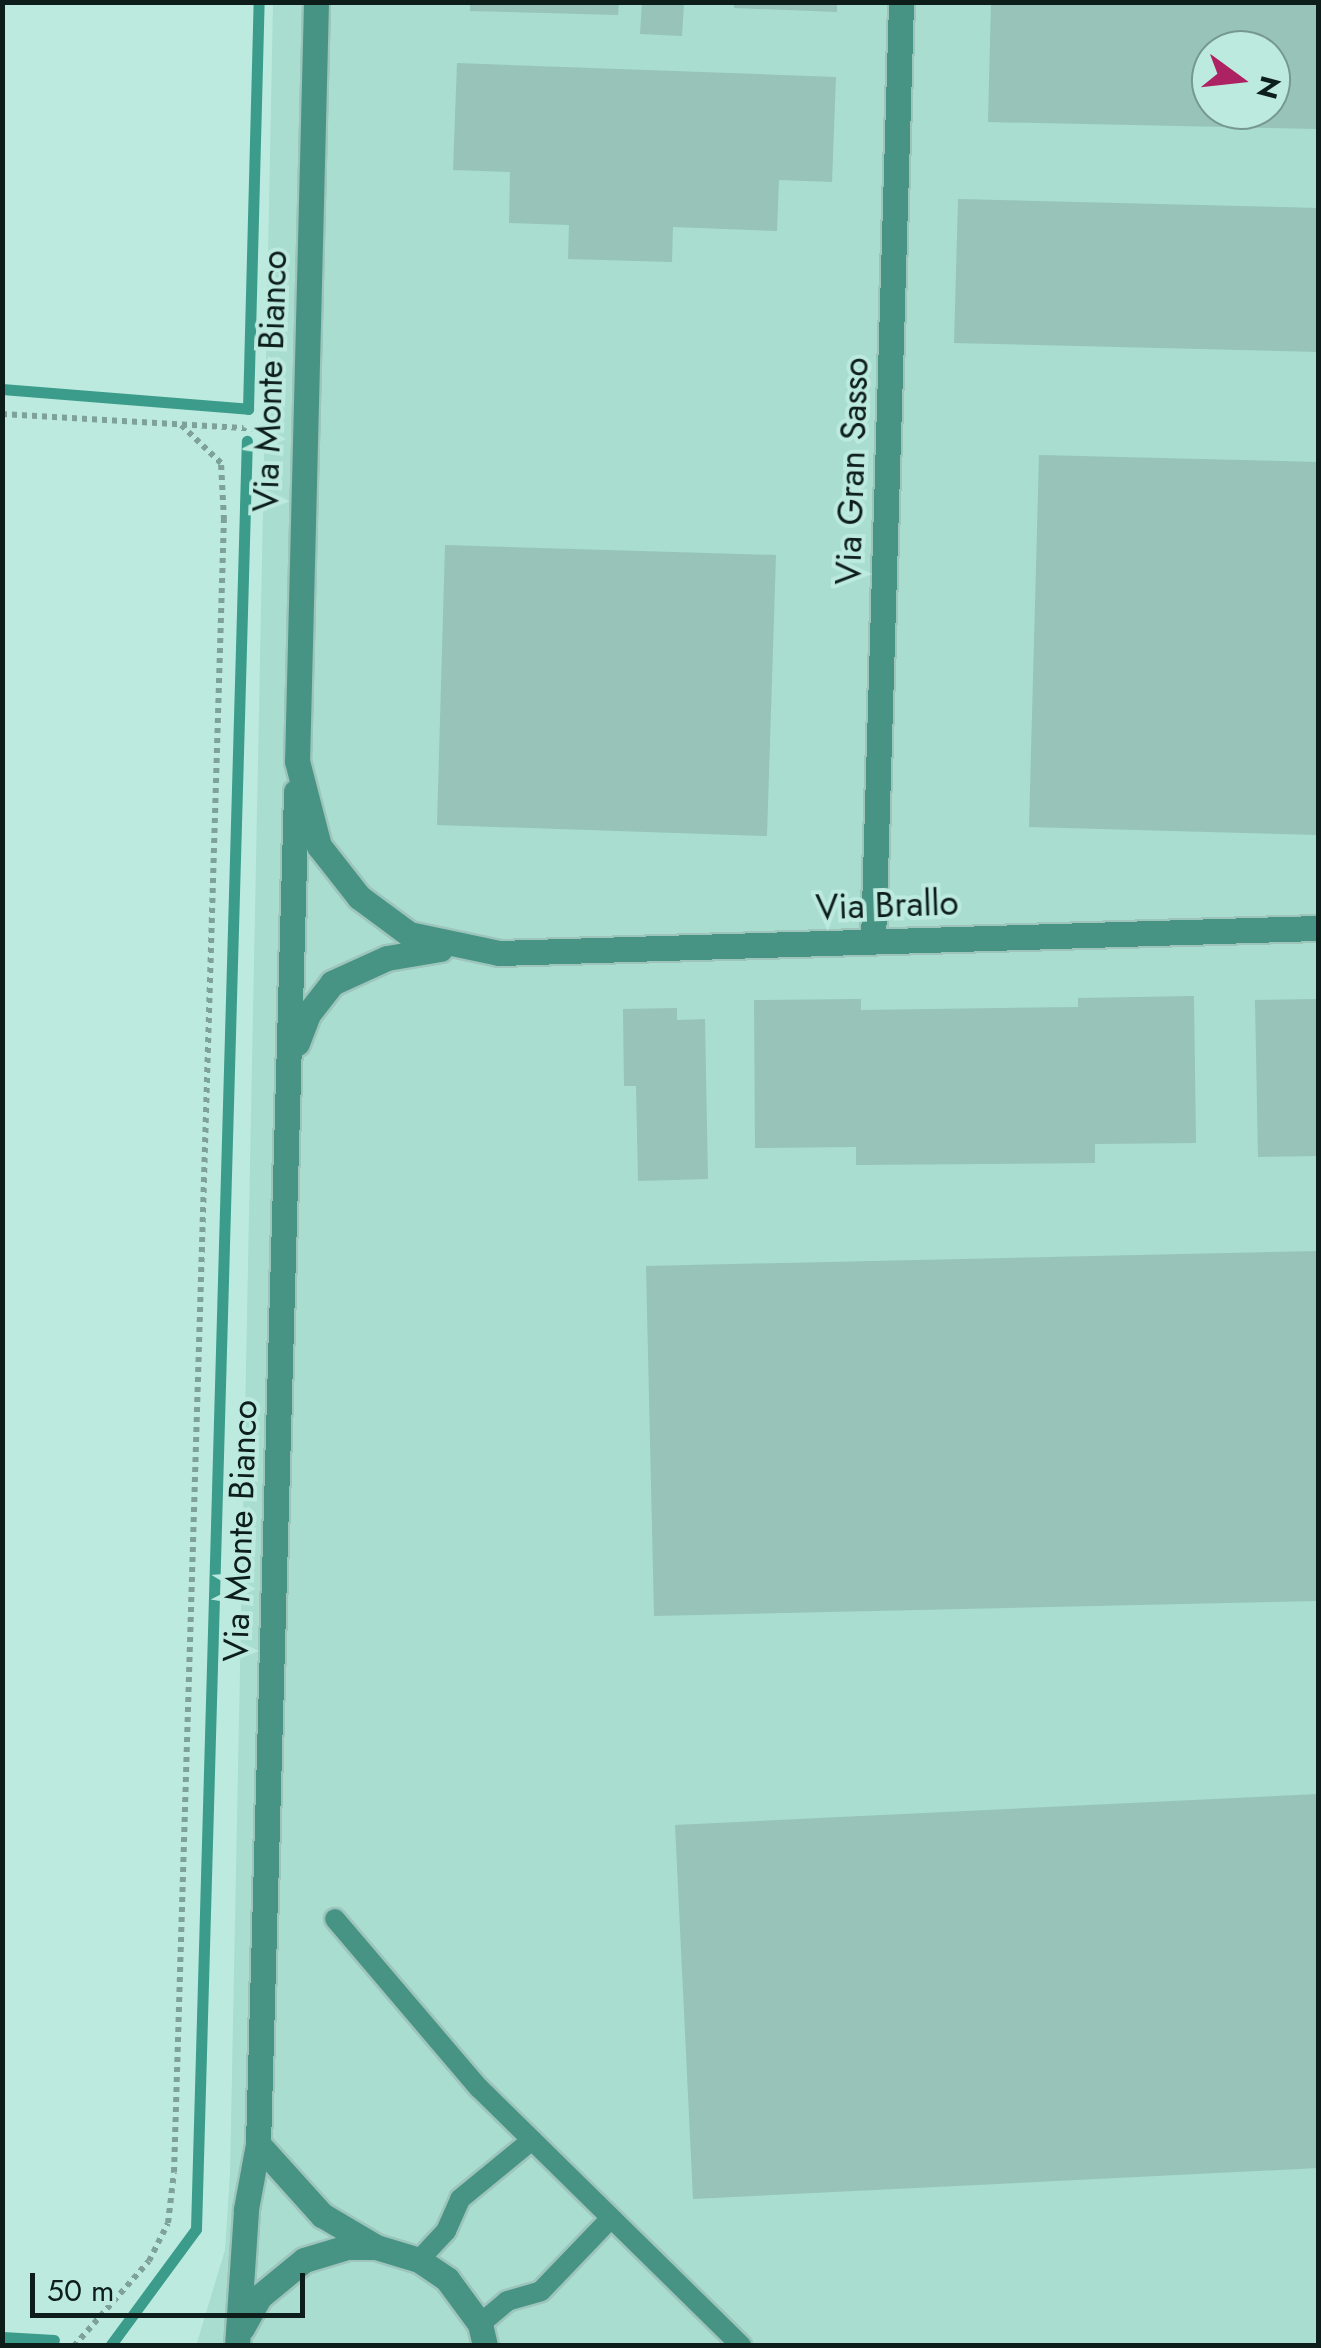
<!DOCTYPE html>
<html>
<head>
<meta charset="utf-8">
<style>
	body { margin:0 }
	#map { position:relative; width:1321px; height:2348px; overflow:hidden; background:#bdeadf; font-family:Jost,sans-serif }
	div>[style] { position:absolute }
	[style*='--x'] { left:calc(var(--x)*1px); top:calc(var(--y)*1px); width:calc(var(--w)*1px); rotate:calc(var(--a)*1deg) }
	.built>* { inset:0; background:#a8ddd0 }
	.stream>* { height:11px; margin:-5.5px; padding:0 5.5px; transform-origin:5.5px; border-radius:5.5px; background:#3b9c8b }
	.building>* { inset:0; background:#97c3b8 }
	.path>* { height:6px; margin-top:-3px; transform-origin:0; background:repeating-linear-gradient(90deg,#7ea199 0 5px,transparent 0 10px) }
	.roads { filter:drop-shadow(2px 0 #9dc5bc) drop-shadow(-2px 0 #9dc5bc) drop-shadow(0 2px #9dc5bc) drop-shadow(0 -2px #9dc5bc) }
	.lane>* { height:20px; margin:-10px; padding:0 10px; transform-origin:10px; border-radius:10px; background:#479485 }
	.street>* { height:25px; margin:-12.5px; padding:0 12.5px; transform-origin:12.5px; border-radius:12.5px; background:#479485 }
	span { translate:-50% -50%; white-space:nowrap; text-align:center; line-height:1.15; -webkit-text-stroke:8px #bdeadf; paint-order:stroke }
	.street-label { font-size:35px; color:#0d1e1a }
	.frame { position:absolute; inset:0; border:5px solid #0d1e1a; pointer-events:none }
	.north { position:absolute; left:1191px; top:30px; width:100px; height:100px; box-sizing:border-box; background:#bdeadf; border:2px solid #779890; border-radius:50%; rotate:105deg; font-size:28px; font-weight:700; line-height:40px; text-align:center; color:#0d1e1a }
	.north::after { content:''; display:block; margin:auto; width:35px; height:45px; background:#ad2262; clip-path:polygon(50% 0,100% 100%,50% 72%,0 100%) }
	.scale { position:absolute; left:30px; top:2273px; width:275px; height:45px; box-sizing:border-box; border:5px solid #0d1e1a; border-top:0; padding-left:12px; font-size:30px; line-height:35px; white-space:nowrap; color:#0d1e1a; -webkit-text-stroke:8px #bdeadf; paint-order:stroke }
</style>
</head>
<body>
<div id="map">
	<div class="built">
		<i style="clip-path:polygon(evenodd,273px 3px,1318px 3px,1318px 2345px,196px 2346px,225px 2250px,230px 2174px,273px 3px,1211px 50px,1271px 50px,1271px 110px,1211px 110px,1211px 50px)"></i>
	</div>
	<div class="stream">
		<i style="--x:2;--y:389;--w:247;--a:4.6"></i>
		<i style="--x:248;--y:409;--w:407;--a:-88.5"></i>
		<i style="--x:2;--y:2337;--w:52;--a:3.3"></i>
		<i style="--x:110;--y:2346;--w:145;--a:-53.7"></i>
		<i style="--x:196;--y:2229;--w:1789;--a:-88.37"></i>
	</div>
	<div class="building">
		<i style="clip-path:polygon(470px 2px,619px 2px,618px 15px,470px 11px)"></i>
		<i style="clip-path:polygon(642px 2px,684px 4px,682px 36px,640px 34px)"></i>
		<i style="clip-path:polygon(734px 2px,837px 2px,837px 12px,734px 8px)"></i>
		<i style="clip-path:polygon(evenodd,991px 2px,1318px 2px,1318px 129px,988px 122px,991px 2px,1211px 50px,1271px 50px,1271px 110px,1211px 110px,1211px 50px)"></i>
		<i style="clip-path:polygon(457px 63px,836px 77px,832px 182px,779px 180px,777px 231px,673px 227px,672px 262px,568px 259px,569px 225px,509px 223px,510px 172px,453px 170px)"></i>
		<i style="clip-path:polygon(958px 199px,1318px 208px,1318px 352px,954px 343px)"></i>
		<i style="clip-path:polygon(1039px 455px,1318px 462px,1318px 835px,1029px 827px)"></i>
		<i style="clip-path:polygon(445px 545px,776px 555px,767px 836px,437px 825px)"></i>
		<i style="clip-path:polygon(1194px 996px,1196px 1143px,1095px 1144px,1095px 1163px,856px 1165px,856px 1147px,755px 1148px,754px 1000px,861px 999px,861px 1010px,1078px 1007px,1078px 998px)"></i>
		<i style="clip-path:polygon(1318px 999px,1318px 1156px,1258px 1157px,1255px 1000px)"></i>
		<i style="clip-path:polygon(677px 1008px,677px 1020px,705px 1019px,708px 1179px,638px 1181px,636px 1086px,624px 1086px,623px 1009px)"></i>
		<i style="clip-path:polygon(1318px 1251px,1318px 1601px,654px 1616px,646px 1266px)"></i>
		<i style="clip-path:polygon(1318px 1794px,1318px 2168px,693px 2199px,675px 1825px)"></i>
	</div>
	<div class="path">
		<i style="--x:2;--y:414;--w:276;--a:3.3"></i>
		<i style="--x:74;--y:2346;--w:113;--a:-48.6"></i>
		<i style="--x:149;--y:2261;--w:42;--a:-63.4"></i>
		<i style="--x:168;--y:2223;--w:51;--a:-83.3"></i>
		<i style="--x:174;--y:2172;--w:1653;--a:-88.27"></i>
		<i style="--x:224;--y:520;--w:57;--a:-93"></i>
		<i style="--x:221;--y:463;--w:57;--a:-136.4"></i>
	</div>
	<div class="roads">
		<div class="lane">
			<i style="--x:335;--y:1919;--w:222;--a:49.6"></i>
			<i style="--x:479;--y:2088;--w:368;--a:44.5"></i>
			<i style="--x:419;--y:2260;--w:40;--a:-47"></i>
			<i style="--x:446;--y:2231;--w:35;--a:-66"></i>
			<i style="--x:460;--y:2199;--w:93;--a:-39.3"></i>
			<i style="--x:480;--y:2324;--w:35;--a:-40"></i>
			<i style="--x:507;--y:2301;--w:35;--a:-16"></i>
			<i style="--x:541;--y:2291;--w:101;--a:-46.2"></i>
		</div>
		<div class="street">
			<i style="--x:316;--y:2;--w:759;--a:91.43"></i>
			<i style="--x:297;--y:761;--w:88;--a:75.5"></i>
			<i style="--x:319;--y:846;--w:65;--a:51.9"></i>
			<i style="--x:359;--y:897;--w:62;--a:36.5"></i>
			<i style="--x:409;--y:934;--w:92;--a:11.9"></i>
			<i style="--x:499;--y:953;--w:819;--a:-1.75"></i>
			<i style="--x:873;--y:941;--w:939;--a:-88.29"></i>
			<i style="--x:297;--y:1043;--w:31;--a:-69"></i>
			<i style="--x:308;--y:1014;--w:39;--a:-52"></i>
			<i style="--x:332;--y:983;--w:60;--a:-24.4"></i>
			<i style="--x:387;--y:958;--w:54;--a:-9.6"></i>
			<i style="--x:258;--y:2144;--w:96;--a:48"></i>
			<i style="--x:322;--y:2215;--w:59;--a:30.5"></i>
			<i style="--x:242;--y:2328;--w:35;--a:-61"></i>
			<i style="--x:259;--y:2297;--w:58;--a:-39.4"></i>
			<i style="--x:304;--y:2260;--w:45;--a:-16.8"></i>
			<i style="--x:347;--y:2247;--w:29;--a:0"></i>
			<i style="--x:376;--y:2247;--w:45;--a:16.8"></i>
			<i style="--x:419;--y:2260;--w:34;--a:34"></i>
			<i style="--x:447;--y:2279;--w:56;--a:53.7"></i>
			<i style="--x:480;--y:2324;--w:23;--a:77"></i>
			<i style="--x:237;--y:2346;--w:137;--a:-86.2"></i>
			<i style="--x:246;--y:2209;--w:66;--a:-79.5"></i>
			<i style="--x:258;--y:2144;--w:1353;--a:-88.39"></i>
		</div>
	</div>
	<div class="street-label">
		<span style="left:270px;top:381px;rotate:-88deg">Via Monte Bianco</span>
		<span style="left:852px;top:471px;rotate:-88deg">Via Gran Sasso</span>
		<span style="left:887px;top:905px;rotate:-2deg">Via Brallo</span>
		<span style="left:240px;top:1531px;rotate:-88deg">Via Monte Bianco</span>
	</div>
	<div class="frame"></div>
	<div class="north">N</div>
	<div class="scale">50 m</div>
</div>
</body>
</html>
